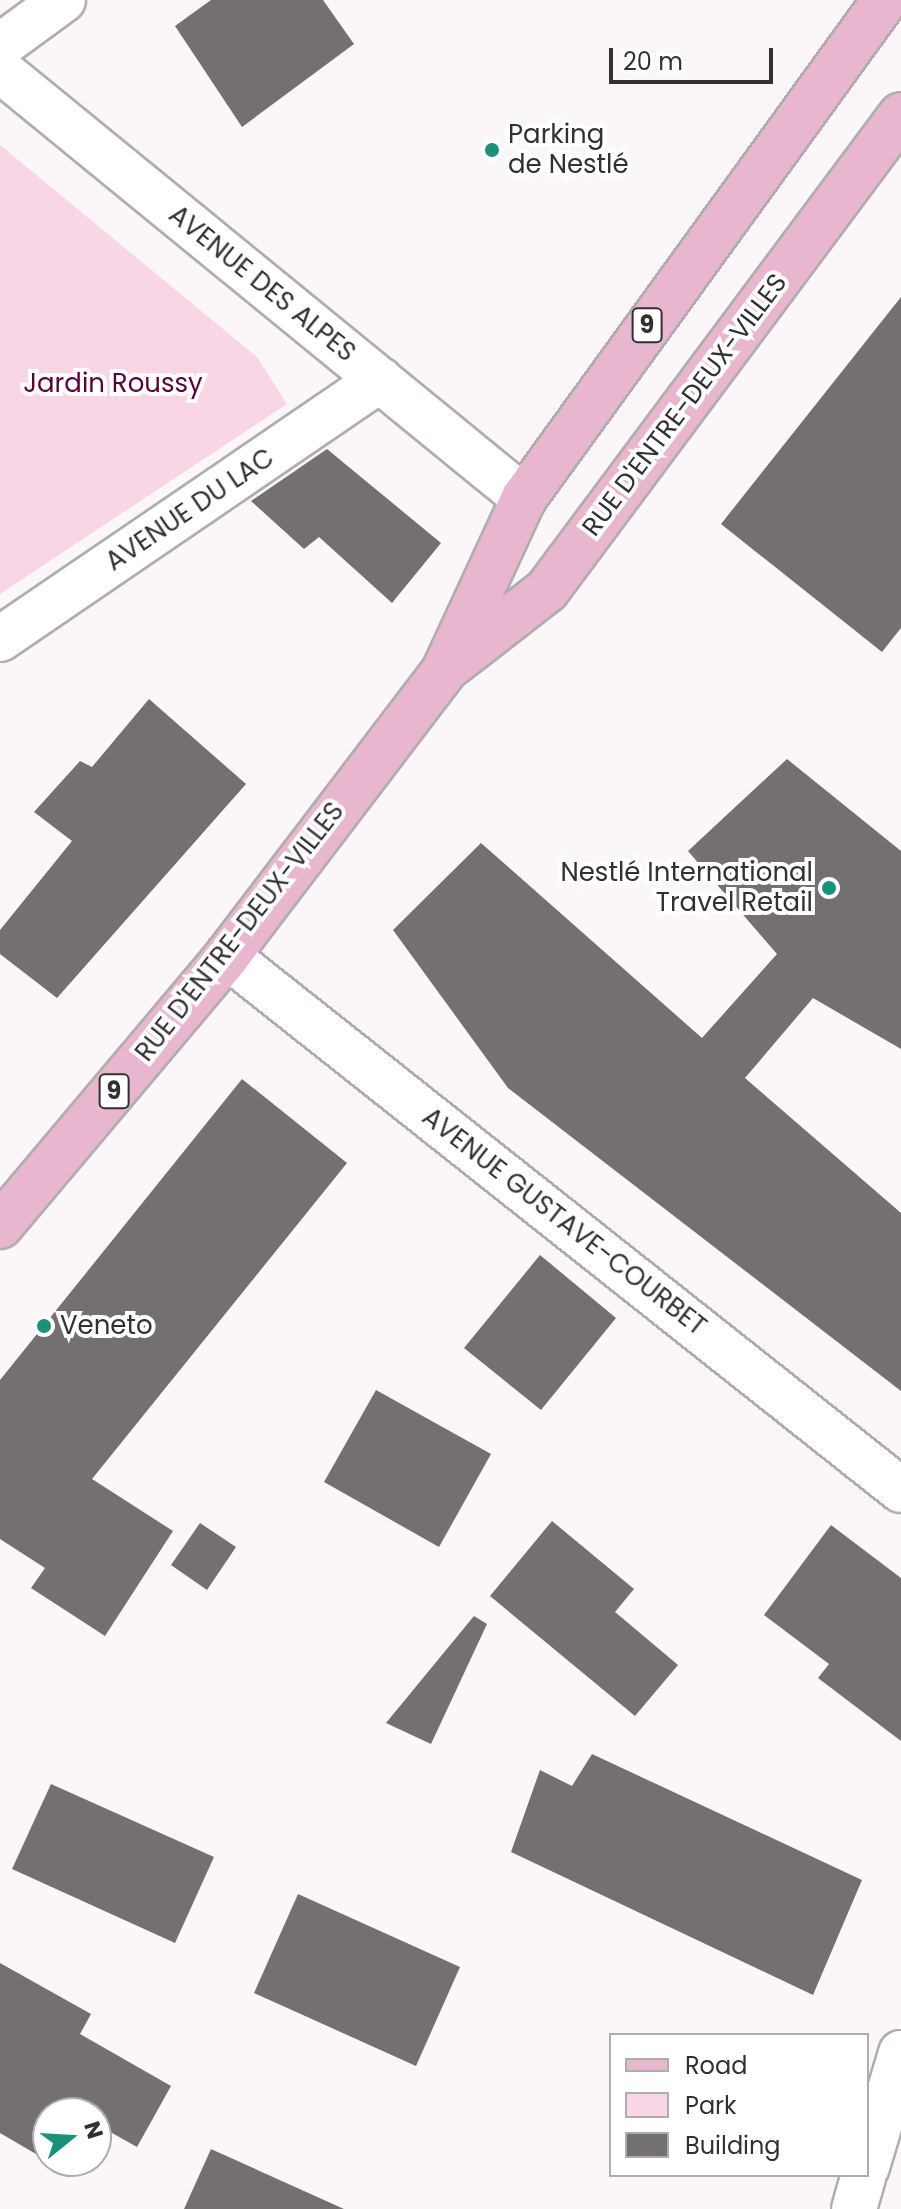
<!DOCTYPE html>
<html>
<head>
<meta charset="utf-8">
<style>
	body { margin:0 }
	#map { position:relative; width:901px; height:2209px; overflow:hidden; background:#fbf6f8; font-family:Poppins,sans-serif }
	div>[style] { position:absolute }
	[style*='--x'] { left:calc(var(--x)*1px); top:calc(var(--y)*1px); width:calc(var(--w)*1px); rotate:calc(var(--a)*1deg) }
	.green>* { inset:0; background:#f8d6e6 }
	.building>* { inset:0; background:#747072 }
	.roads { filter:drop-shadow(2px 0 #b1adaf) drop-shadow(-2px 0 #b1adaf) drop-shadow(0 2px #b1adaf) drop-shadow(0 -2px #b1adaf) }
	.minor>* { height:44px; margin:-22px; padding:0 22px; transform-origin:22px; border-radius:22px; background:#fff }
	.major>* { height:44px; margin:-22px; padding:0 22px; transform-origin:22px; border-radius:22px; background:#e9b6d0 }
	.dots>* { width:22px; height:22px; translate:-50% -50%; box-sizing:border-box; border:4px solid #fff; border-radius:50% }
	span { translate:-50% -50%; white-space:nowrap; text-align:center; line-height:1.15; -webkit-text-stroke:8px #fff; paint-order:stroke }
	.shield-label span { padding:2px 6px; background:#fff; border:2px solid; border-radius:6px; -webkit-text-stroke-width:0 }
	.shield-label { font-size:24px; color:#323131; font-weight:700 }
	.poi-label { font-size:26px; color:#323131 }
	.left { translate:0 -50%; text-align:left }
	.right { translate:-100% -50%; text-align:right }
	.street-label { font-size:26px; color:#323131 }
	.park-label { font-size:26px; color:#5d003d }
	.legend { position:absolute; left:609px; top:2033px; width:260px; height:144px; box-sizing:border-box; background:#fff; border:2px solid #adadad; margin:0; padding:10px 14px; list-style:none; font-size:24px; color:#323131 }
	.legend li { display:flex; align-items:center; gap:16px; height:40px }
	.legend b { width:40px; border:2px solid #adadad }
	.north { position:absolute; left:32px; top:2097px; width:80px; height:80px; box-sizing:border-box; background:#fff; border:2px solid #adadad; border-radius:50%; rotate:72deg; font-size:22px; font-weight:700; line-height:32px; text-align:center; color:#323131 }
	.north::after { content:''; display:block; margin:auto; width:28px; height:36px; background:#199378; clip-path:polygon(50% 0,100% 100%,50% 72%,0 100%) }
	.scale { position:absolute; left:609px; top:48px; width:164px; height:36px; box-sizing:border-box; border:4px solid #323131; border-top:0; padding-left:10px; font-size:24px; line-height:28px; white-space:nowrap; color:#323131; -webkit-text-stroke:6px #fff; paint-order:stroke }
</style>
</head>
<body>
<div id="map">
	<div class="green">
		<i style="clip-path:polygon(0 145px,257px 357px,287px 404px,0 594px)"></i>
	</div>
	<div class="building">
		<i style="clip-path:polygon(211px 0,323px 0,354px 44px,242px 127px,175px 26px)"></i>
		<i style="clip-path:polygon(901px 297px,901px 628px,882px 652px,721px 524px)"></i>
		<i style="clip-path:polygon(327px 449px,441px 543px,392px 603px,319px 537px,304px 549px,251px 501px)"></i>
		<i style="clip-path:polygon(149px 699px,246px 784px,57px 998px,0 954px,0 930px,72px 841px,34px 812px,80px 761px,92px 767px)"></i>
		<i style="clip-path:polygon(787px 759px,901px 851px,901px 1049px,813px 998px,745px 1078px,901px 1213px,901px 1391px,508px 1088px,393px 930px,481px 843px,702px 1038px,777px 954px,688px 851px)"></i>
		<i style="clip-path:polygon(242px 1079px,347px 1163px,92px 1479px,173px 1531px,105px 1636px,31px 1588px,45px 1568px,0 1539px,0 1380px)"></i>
		<i style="clip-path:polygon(540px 1255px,616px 1318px,541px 1410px,464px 1348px)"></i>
		<i style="clip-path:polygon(376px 1390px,491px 1454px,439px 1547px,324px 1482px)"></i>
		<i style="clip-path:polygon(552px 1521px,634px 1589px,615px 1612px,678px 1665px,635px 1716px,490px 1596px)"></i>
		<i style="clip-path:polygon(200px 1523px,236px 1547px,207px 1590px,171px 1565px)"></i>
		<i style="clip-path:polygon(831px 1525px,901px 1578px,901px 1741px,818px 1678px,829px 1664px,764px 1615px)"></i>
		<i style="clip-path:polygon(474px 1616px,487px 1624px,431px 1744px,386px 1723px)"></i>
		<i style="clip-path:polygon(592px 1754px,862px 1880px,813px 1995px,511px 1852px,540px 1770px,572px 1786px)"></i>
		<i style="clip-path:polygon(51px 1784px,214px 1857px,175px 1943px,12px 1869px)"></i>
		<i style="clip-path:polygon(298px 1894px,460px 1967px,416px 2066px,254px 1993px)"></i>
		<i style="clip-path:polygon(0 1963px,91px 2014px,80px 2034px,171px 2086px,137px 2147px,96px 2124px,96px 2113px,48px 2113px,48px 2161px,0 2133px)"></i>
		<i style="clip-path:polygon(211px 2149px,344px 2209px,184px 2209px)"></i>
	</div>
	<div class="roads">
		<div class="minor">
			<i style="--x:0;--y:46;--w:78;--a:-36.1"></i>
			<i style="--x:0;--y:70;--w:677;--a:39.24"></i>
			<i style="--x:0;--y:639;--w:460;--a:-34.3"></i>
			<i style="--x:227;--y:956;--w:860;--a:38.39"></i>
			<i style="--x:867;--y:2167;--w:119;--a:-73.4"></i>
			<i style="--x:854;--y:2209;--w:35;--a:-74"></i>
		</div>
		<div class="major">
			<i style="--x:452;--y:664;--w:120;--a:-37.9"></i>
			<i style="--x:547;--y:590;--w:592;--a:-53.3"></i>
			<i style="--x:0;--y:1226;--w:353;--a:-49.9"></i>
			<i style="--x:227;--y:956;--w:358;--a:-52.7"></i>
			<i style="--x:444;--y:671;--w:191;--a:-65.2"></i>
			<i style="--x:524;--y:498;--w:615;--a:-54.06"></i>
		</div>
	</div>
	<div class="dots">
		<i style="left:492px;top:150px;background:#199378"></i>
		<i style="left:829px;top:888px;background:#199378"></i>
		<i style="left:44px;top:1326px;background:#199378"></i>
	</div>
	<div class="shield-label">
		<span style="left:647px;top:325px">9</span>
		<span style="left:114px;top:1091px">9</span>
	</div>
	<div class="poi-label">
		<span class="left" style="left:508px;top:150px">Parking<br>de Nestlé</span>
		<span class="right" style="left:813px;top:888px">Nestlé International<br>Travel Retail</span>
		<span class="left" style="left:60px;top:1326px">Veneto</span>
	</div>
	<div class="street-label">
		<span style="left:262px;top:284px;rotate:39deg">AVENUE DES ALPES</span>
		<span style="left:685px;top:405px;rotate:-53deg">RUE D'ENTRE-DEUX-VILLES</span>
		<span style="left:190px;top:510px;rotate:-34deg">AVENUE DU LAC</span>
		<span style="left:240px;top:932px;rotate:-52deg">RUE D'ENTRE-DEUX-VILLES</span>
		<span style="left:564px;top:1222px;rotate:38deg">AVENUE GUSTAVE-COURBET</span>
	</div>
	<div class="park-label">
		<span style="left:113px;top:384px">Jardin Roussy</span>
	</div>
	<ul class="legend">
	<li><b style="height:10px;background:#e9b6d0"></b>Road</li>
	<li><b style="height:22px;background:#f8d6e6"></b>Park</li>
	<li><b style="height:22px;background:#747072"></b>Building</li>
	</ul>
	<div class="north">N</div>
	<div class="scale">20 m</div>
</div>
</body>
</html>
